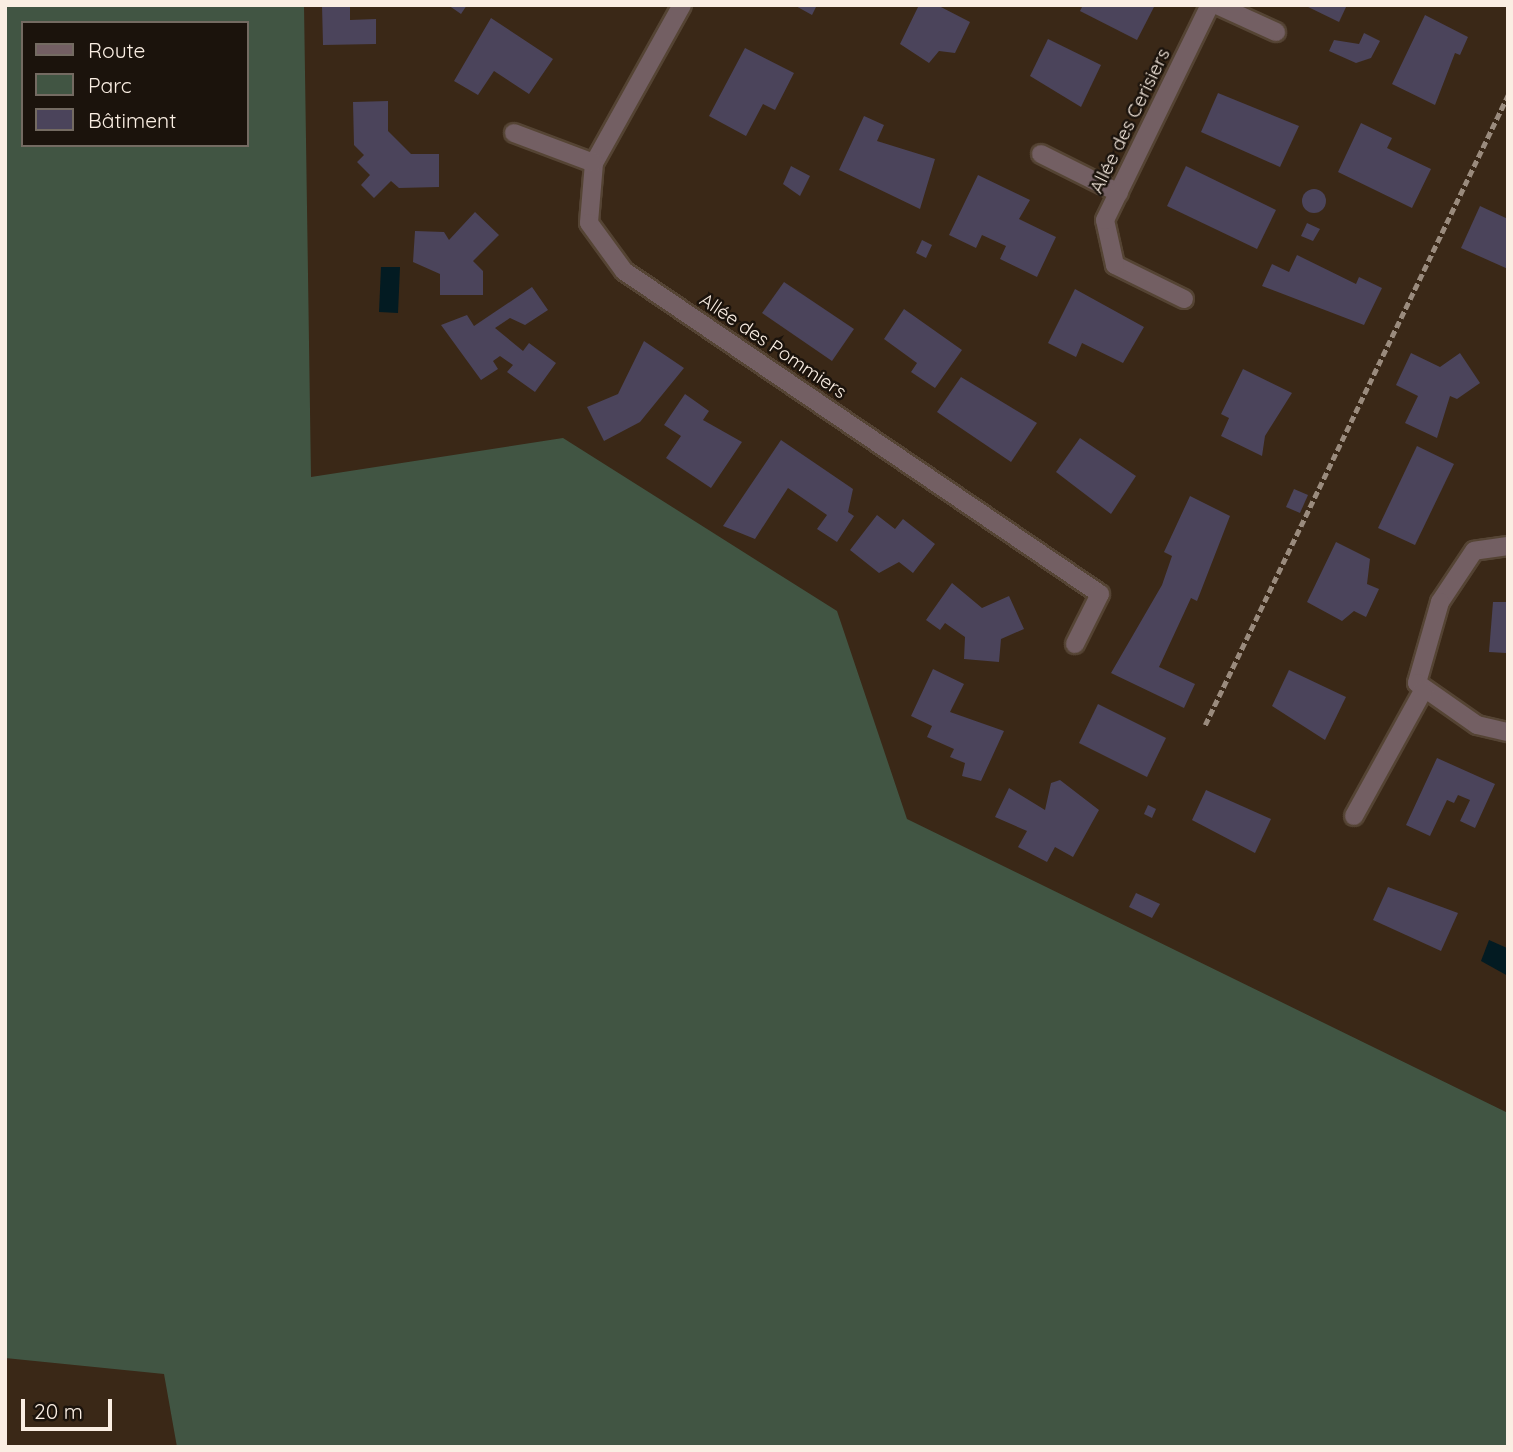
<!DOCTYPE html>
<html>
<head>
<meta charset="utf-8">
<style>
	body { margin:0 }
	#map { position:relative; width:1513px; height:1452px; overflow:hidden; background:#3a2817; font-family:Quicksand,sans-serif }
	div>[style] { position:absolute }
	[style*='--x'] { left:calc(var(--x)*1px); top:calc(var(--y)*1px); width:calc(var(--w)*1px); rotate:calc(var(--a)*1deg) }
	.green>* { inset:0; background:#415543 }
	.water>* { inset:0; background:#031b22 }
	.building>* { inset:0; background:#4b445b }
	.round { border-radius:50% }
	.path>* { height:4.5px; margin-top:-2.25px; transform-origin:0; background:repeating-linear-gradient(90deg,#9a8b7d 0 7px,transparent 0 10.5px) }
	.roads { filter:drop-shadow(2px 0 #554434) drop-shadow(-2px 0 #554434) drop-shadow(0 2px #554434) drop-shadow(0 -2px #554434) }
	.street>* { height:18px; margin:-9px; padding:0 9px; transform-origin:9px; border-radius:9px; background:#735f63 }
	span { translate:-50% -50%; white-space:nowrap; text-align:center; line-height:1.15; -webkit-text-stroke:5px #1b130c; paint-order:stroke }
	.street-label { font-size:19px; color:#faeee3 }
	.frame { position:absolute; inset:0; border:7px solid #faeee3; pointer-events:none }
	.legend { position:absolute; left:21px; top:21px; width:228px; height:126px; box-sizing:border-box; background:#1b130c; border:2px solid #746b62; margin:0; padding:9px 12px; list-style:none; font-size:21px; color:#faeee3 }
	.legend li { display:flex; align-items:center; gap:14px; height:35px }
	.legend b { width:35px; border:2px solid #746b62 }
	.scale { position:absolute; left:21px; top:1399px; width:91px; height:32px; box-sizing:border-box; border:4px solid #faeee3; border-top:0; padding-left:9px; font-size:21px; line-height:24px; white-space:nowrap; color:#faeee3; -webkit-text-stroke:5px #1b130c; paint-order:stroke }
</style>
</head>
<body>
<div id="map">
	<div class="green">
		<i style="clip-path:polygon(evenodd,5px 5px,304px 5px,311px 477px,563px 438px,837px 611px,907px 819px,1508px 1113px,1508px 1447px,177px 1447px,164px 1374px,5px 1358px,5px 5px,23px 23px,247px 23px,247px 145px,23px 145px,23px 23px)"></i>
	</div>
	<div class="water">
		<i style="clip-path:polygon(381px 267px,400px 267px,398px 313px,379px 312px)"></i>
		<i style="clip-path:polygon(1489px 940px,1507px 948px,1508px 976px,1481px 961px)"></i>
	</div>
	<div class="building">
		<i style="clip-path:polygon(322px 5px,350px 5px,350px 20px,376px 19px,376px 44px,323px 45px)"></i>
		<i style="clip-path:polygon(448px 5px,467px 5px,461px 14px)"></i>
		<i style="clip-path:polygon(794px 5px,817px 5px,812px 15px)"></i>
		<i style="clip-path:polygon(919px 5px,937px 5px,970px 22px,955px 53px,939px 51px,929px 63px,900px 44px)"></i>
		<i style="clip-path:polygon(1083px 5px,1155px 5px,1137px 40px,1080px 11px)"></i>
		<i style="clip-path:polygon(1304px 5px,1347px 5px,1339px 22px)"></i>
		<i style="clip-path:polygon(1425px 15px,1468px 37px,1460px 55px,1455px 53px,1435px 105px,1392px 84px)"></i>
		<i style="clip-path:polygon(491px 18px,553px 59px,529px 94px,494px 71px,478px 95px,454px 81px)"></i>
		<i style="clip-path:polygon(1364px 33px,1380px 41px,1371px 58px,1356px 63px,1329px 51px,1334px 40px,1359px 44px)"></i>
		<i style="clip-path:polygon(1048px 39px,1101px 65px,1081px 107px,1030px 76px)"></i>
		<i style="clip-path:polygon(745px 48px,794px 73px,775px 110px,763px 104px,746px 136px,709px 116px)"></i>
		<i style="clip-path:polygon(1218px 93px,1299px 126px,1280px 167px,1201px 132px)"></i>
		<i style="clip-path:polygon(388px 101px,388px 131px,411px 154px,439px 154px,439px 187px,399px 188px,391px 181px,374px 198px,361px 185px,370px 175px,357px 162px,364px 155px,354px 145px,353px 102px)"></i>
		<i style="clip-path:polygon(864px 116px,884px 125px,877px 141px,935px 159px,920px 209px,839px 170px)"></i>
		<i style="clip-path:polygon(1361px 123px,1392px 138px,1387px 148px,1431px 169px,1412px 208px,1338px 172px)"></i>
		<i style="clip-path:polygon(791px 166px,810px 176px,800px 196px,783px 184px)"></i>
		<i style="clip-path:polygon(1186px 166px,1276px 210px,1257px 249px,1167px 206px)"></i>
		<i style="clip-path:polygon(978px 175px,1030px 200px,1019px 219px,1056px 237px,1037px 277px,1000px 259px,1006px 246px,982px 235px,976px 248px,949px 235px)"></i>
		<i class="round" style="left:1302px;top:189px;width:24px;height:24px"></i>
		<i style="clip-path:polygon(1480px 206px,1508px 219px,1508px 269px,1461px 248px)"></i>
		<i style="clip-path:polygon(475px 212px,499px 235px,473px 261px,483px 271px,483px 295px,440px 295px,440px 274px,413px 262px,415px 231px,444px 232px,449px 240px)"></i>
		<i style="clip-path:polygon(1307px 223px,1320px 229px,1313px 241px,1301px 236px)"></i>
		<i style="clip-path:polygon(922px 240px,932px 245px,926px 258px,916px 253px)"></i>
		<i style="clip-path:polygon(1297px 255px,1356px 284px,1359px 277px,1382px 288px,1364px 325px,1262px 286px,1272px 264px,1289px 272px)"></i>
		<i style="clip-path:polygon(784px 282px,854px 329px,832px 361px,762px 313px)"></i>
		<i style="clip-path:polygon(532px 287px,548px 310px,525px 325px,510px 318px,495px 328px,523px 351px,529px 343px,556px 363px,535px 392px,507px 372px,513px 365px,500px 356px,493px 361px,498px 369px,481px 380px,441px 325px,467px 315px,474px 326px)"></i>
		<i style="clip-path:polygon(1075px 289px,1144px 327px,1123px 363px,1082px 343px,1076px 357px,1048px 343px)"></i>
		<i style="clip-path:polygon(904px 309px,962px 350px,935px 388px,911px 372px,917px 363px,884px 339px)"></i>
		<i style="clip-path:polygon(644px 341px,684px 368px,640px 422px,604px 441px,587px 407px,618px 394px)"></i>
		<i style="clip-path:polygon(1411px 353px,1440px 367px,1460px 353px,1480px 383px,1457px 399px,1450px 396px,1437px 438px,1405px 423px,1418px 396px,1396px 385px)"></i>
		<i style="clip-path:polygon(1243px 369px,1292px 393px,1265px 436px,1262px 456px,1221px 436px,1229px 418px,1221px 414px)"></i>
		<i style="clip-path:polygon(961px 377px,1037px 423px,1011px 462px,937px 412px)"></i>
		<i style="clip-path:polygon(685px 394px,709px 411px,703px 420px,742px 442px,711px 488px,666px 458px,681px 436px,664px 425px)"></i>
		<i style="clip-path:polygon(1080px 438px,1136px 476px,1111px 514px,1056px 472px)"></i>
		<i style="clip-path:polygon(781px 440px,853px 489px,848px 512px,854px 516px,837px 542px,817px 529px,827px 515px,788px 488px,755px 539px,723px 526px)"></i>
		<i style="clip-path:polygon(1417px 446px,1454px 464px,1415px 545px,1378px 528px)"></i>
		<i style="clip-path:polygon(1294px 489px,1308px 495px,1300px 513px,1286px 507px)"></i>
		<i style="clip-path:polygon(1190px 496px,1230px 516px,1197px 601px,1191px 598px,1159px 667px,1195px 684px,1184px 708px,1111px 673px,1162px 585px,1172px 556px,1164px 552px)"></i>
		<i style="clip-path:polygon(877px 515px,895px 529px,903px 519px,935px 544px,913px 573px,899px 562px,879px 573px,850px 550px)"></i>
		<i style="clip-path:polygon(1336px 542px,1370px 559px,1367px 584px,1379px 589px,1366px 617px,1354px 611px,1342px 621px,1307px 602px)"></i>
		<i style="clip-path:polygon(952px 583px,982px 608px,1009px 596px,1024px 629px,1001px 639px,999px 662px,964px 659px,965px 637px,945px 623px,940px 630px,926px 620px)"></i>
		<i style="clip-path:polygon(1493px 602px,1508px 602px,1506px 653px,1489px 652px)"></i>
		<i style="clip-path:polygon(933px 669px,964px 684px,950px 712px,1004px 731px,981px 781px,962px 776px,965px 763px,950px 757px,954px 749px,927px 737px,932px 726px,911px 716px)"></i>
		<i style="clip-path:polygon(1289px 670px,1346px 697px,1325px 740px,1272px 706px)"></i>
		<i style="clip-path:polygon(1098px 704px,1166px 738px,1147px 777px,1079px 743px)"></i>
		<i style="clip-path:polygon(1437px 758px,1495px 784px,1475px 828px,1460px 821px,1470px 800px,1458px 795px,1454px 803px,1447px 800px,1430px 836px,1406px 825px)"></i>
		<i style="clip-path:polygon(1060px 780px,1099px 810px,1073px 857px,1055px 847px,1047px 862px,1018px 847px,1027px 831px,995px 817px,1009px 788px,1045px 810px,1051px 783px)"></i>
		<i style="clip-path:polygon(1206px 790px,1271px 819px,1255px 853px,1192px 820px)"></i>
		<i style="clip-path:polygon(1148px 805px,1156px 809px,1152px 818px,1144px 814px)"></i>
		<i style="clip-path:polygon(1388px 887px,1458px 913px,1441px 951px,1373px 920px)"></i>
		<i style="clip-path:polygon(1136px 893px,1160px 904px,1152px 918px,1129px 907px)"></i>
	</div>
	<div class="path">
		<i style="--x:1205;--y:725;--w:699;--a:-64.31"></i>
	</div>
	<div class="roads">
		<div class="street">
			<i style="--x:682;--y:5;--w:181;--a:119.1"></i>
			<i style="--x:594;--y:163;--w:60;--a:94.8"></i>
			<i style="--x:589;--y:223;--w:59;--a:53.9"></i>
			<i style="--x:624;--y:271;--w:575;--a:34.16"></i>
			<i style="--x:1100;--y:594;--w:56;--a:116.6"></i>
			<i style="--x:1217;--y:5;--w:65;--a:24.6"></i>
			<i style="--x:514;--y:133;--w:85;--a:20.6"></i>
			<i style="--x:1041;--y:154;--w:87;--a:26.6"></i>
			<i style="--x:1184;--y:299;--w:77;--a:-153.8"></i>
			<i style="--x:1115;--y:265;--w:46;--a:-102.5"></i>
			<i style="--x:1105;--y:220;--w:239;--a:-64"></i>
			<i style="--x:1508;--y:546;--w:34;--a:172"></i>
			<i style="--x:1474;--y:551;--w:61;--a:123.7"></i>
			<i style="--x:1440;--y:602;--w:84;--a:105.9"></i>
			<i style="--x:1417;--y:683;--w:73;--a:35"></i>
			<i style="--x:1477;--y:725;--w:32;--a:13"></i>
			<i style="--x:1354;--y:816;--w:143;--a:-61.1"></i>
		</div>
	</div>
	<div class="street-label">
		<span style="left:1130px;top:121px;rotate:-64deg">Allée des Cerisiers</span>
		<span style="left:773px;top:346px;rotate:34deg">Allée des Pommiers</span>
	</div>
	<div class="frame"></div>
	<ul class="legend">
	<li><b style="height:9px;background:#735f63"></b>Route</li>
	<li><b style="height:19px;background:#415543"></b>Parc</li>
	<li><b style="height:19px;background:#4b445b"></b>Bâtiment</li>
	</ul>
	<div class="scale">20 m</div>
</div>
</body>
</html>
